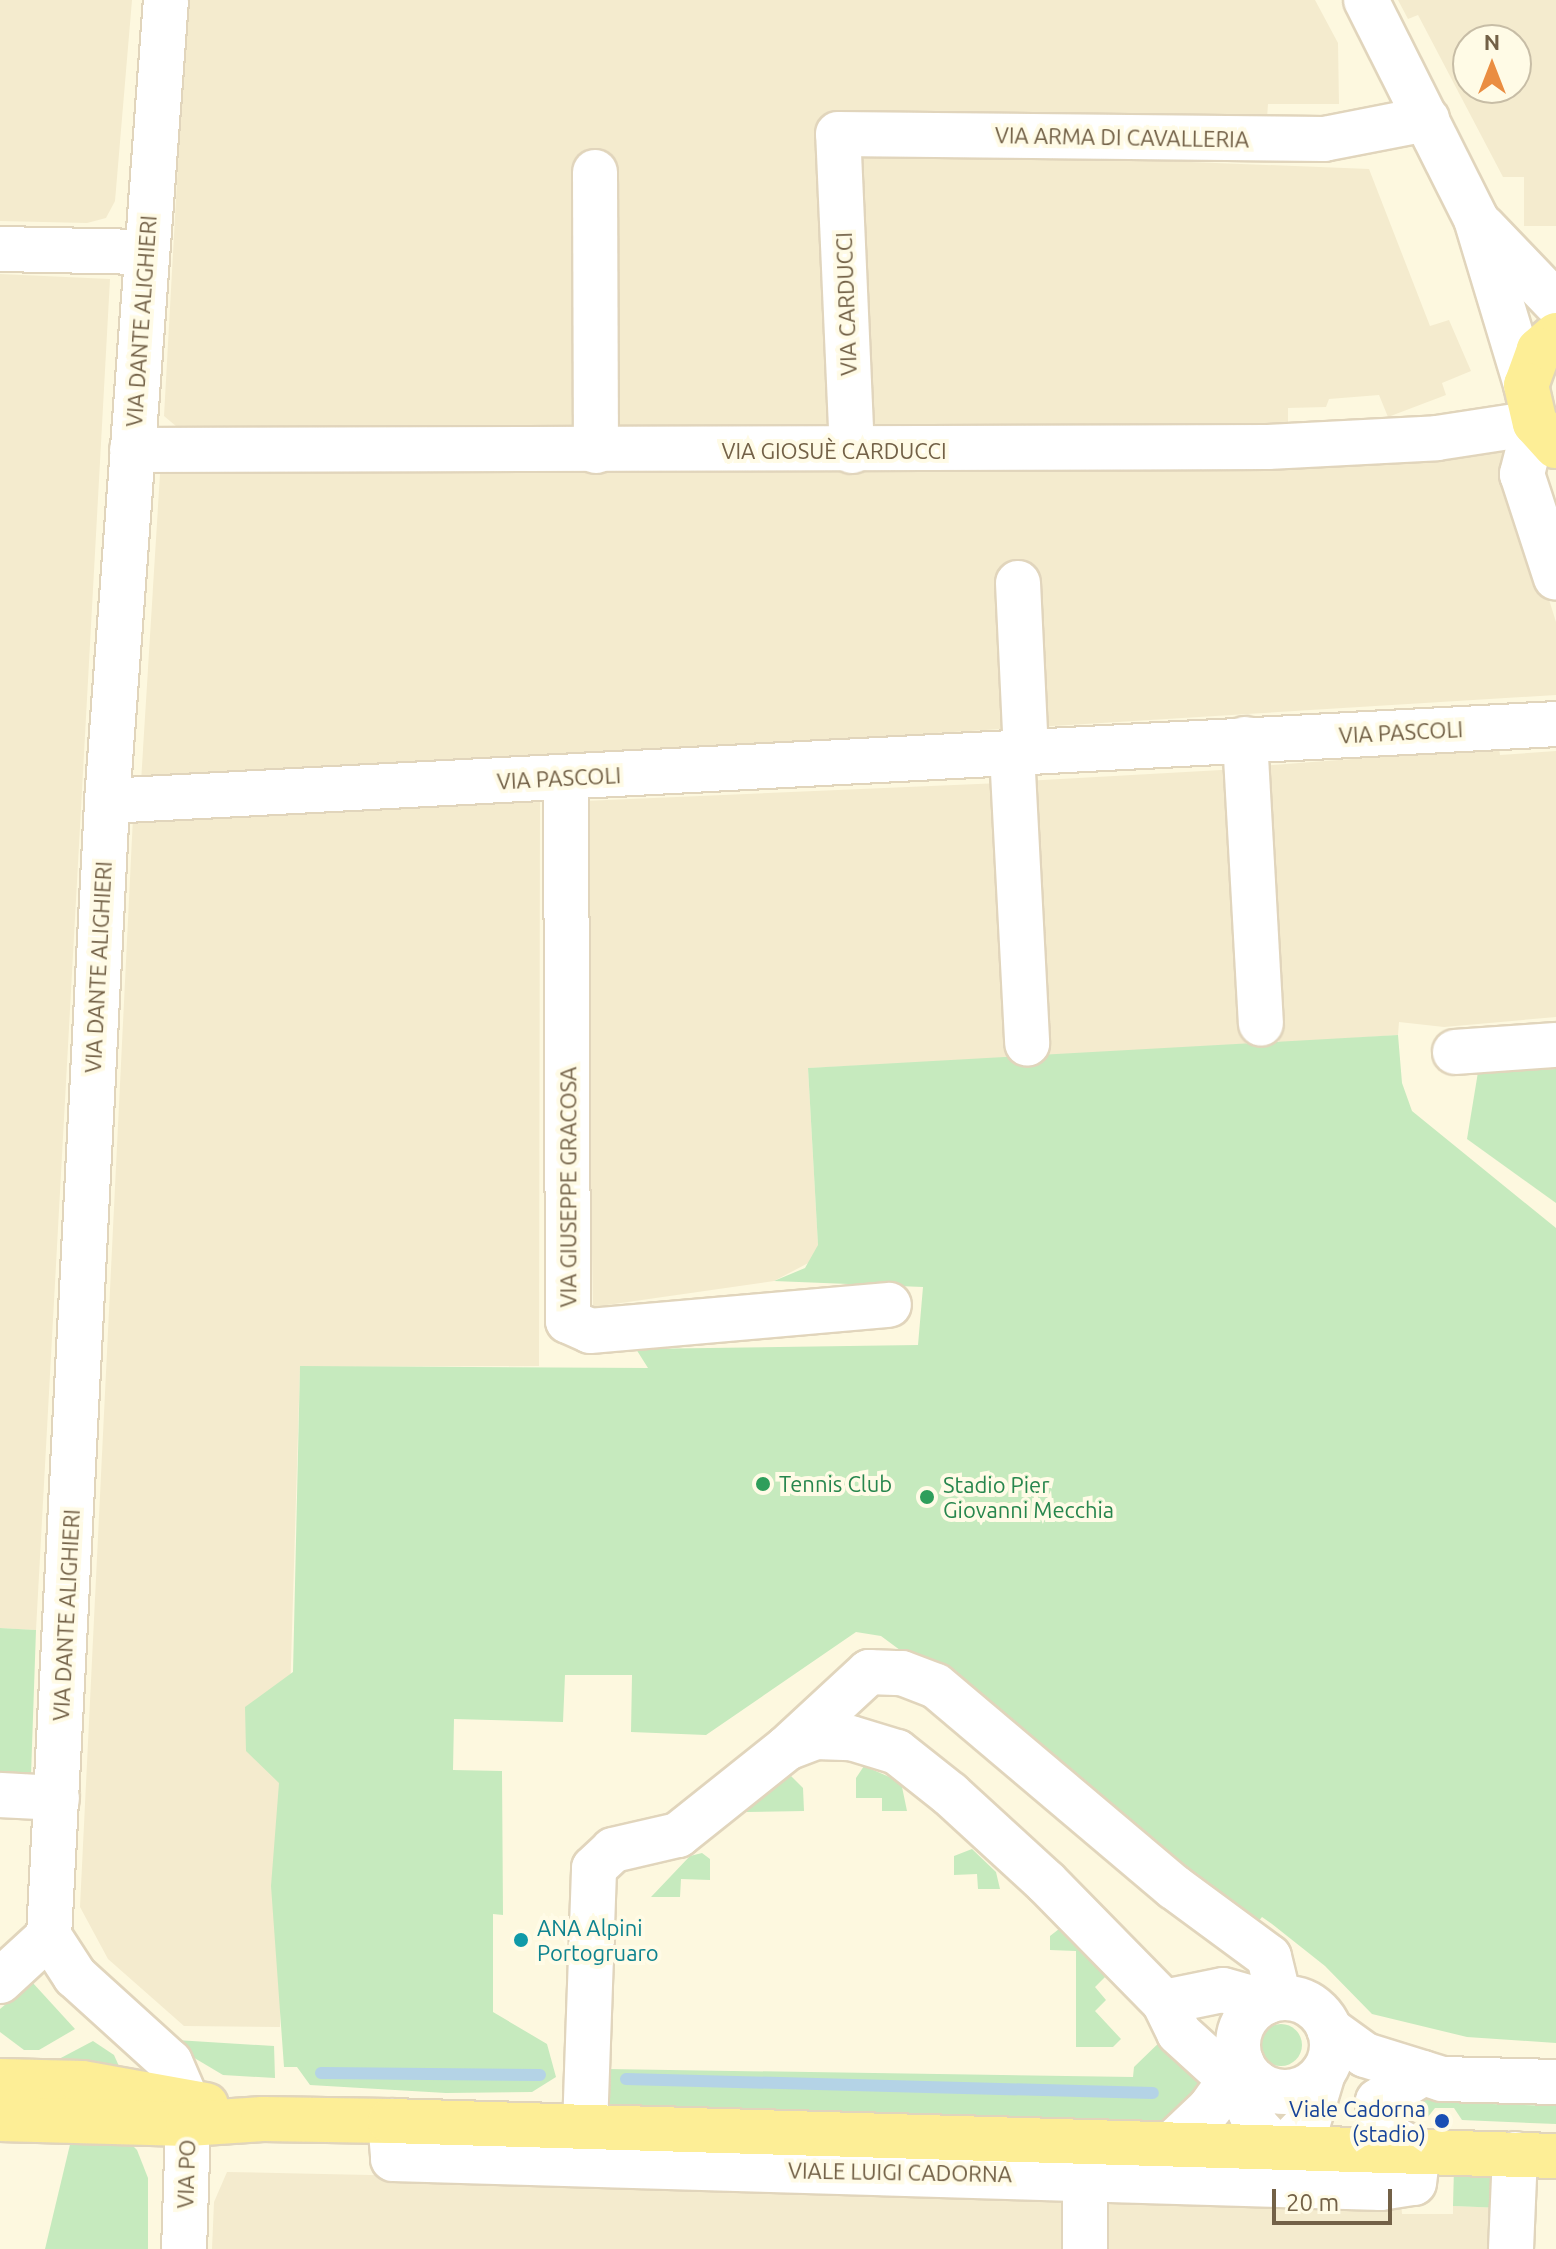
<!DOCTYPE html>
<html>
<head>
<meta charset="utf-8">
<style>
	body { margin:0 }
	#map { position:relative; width:1556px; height:2249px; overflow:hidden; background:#fdf8df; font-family:Ubuntu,sans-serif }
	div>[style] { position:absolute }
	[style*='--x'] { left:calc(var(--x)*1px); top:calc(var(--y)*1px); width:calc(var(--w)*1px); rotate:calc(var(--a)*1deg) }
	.residential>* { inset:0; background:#f4ebce }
	.green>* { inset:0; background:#c6eabe }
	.round { border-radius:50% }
	.stream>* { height:12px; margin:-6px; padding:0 6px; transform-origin:6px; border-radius:6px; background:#b4d3e6 }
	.roads { filter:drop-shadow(2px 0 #e1d5bc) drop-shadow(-2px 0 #e1d5bc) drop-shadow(0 2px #e1d5bc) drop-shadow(0 -2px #e1d5bc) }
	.minor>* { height:44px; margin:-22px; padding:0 22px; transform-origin:22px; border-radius:22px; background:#fff }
	.minor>.ring { margin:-22px; padding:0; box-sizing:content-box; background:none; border:44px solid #fff; border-radius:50% }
	.major>* { height:44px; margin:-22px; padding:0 22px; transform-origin:22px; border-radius:22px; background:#fdee96 }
	.dots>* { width:22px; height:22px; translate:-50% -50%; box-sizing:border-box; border:4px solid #fffbe6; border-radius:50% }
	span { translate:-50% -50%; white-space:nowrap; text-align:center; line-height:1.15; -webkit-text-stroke:8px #fffbe6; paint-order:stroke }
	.street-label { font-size:22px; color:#736147 }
	.leisure-label { font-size:22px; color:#27864d }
	.left { translate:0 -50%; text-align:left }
	.culture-label { font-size:22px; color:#0d838f }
	.transit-label { font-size:22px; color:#164399 }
	.right { translate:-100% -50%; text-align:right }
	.north { position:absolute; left:1452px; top:24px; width:80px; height:80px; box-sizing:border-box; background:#fffbe6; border:2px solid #c7bda6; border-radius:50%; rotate:0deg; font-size:22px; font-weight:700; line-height:32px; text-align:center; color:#736147 }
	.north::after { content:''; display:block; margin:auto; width:28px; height:36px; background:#ea8d41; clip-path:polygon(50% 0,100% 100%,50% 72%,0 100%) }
	.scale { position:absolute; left:1272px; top:2189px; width:120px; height:36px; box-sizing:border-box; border:4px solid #736147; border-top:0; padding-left:10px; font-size:24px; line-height:28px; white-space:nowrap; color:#736147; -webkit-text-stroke:6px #fffbe6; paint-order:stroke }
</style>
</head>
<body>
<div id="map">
	<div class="residential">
		<i style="clip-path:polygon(0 0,132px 0,115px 201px,106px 218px,87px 223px,0 221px)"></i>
		<i style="clip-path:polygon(187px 0,1315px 0,1338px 43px,1339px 104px,1268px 104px,1267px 118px,1236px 120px,1076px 114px,1090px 158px,1369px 169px,1430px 326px,1449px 320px,1471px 371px,1442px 383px,1446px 395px,1388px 417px,1379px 395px,1329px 399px,1326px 407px,1288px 408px,1288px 430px,183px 432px,164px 416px)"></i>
		<i style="clip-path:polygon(evenodd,1398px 0,1556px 0,1556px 226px,1524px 226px,1524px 177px,1503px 177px,1418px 15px,1408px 19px,1398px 0,1468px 40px,1516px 40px,1516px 88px,1468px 88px,1468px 40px)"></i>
		<i style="clip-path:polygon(0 274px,110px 279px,36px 1630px,0 1628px)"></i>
		<i style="clip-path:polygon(1502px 450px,1556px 622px,1556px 695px,141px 782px,160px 474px)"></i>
		<i style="clip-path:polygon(1499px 748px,1500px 755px,1556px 751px,1556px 1017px,1444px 1027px,1399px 1022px,1398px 1035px,1279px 1043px,1259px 766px)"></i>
		<i style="clip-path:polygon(1239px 769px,1234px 889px,1246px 1044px,1043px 1056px,1025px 781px)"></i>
		<i style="clip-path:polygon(1001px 783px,1017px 1058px,808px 1068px,818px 1245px,814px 1260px,774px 1281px,593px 1307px,584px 801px)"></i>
		<i style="clip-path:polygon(540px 802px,539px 1366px,300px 1367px,280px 2027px,184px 2026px,108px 1959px,80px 1907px,133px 817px)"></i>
		<i style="clip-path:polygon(227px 2172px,1071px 2190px,1071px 2249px,212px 2249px,214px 2202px)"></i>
		<i style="clip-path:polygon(1102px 2192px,1401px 2200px,1402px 2214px,1453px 2214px,1453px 2206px,1502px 2208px,1500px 2249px,1101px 2249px)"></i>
	</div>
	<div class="green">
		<i style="clip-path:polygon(1398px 1035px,1402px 1083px,1412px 1111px,1556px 1228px,1556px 2043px,1467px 2037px,1372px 2014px,1325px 1966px,1272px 1924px,1262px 1917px,1246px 1936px,962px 1696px,881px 1636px,856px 1632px,706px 1735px,631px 1732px,632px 1675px,565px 1675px,563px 1722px,454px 1719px,453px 1770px,502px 1771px,503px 1915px,493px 1914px,493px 2012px,547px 2044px,556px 2077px,532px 2092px,446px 2093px,310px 2085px,297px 2067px,284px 2067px,271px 1886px,279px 1783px,246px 1751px,245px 1707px,293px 1672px,300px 1366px,648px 1368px,636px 1349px,918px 1345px,923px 1287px,774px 1281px,805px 1268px,818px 1245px,808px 1068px)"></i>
		<i style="clip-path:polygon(1556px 1069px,1556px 1203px,1467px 1139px,1478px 1072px)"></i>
		<i style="clip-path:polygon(0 1628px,36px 1630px,31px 1775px,0 1774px)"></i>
		<i style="clip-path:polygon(864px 1766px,901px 1782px,907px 1811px,882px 1811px,882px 1798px,856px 1798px,856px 1778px)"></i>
		<i style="clip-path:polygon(791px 1776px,803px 1788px,804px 1811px,746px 1812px,756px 1798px)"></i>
		<i style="clip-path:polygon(972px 1849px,996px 1872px,1000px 1889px,978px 1889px,977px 1874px,954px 1875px,954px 1856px)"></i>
		<i style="clip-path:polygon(702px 1853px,710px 1859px,710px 1880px,681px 1879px,680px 1897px,651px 1897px,690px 1856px)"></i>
		<i style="clip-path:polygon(1059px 1929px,1110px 1972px,1095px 1987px,1106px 2000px,1095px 2011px,1121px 2039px,1113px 2047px,1076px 2047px,1076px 1951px,1050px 1950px,1050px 1936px)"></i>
		<i style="clip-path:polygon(32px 1982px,75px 2029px,39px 2050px,24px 2050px,0 2032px,0 2009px)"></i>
		<i class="round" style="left:1260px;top:2024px;width:42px;height:42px"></i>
		<i style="clip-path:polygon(1168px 2034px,1192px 2057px,1199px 2085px,1177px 2112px,1154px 2127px,620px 2112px,606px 2101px,606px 2069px,1133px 2077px,1134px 2067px)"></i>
		<i style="clip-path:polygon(176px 2040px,274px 2046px,275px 2078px,223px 2075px,186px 2053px)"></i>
		<i style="clip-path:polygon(93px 2041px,114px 2055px,122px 2073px,40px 2069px)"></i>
		<i style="clip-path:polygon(1442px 2094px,1457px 2103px,1556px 2106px,1556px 2124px,1462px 2120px,1454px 2108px,1435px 2108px,1427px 2118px,1418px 2118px,1413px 2097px)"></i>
		<i style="clip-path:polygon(73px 2132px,122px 2135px,137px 2150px,148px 2178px,148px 2249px,45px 2249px)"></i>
		<i style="clip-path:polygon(1454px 2168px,1491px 2170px,1502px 2208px,1453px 2206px)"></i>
	</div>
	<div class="stream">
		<i style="--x:321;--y:2073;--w:219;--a:0.5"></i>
		<i style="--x:626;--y:2079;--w:527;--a:1.52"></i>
	</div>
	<div class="roads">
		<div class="minor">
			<i style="--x:1366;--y:0;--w:245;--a:63.3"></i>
			<i style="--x:1476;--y:219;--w:173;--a:73.2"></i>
			<i style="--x:595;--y:172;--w:279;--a:89.8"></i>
			<i style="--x:1483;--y:227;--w:105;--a:46.2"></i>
			<i style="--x:0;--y:249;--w:145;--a:1.2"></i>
			<i style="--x:1535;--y:423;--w:53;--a:104.3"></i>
			<i style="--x:1522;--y:474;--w:109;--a:71.9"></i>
			<i style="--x:132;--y:450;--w:1136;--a:-0.15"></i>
			<i style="--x:1268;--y:447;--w:169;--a:-3"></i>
			<i style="--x:1437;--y:438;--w:99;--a:-8.7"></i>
			<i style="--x:852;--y:451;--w:317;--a:-92.5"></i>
			<i style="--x:838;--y:134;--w:486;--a:0.6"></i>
			<i style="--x:1324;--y:139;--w:105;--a:-11"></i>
			<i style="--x:1018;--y:583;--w:170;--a:87.3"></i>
			<i style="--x:1245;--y:739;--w:285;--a:86.8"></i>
			<i style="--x:1012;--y:753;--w:291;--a:87"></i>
			<i style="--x:566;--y:777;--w:544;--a:89.79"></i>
			<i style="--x:568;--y:1321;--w:24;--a:24"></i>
			<i style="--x:590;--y:1331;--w:300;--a:-5"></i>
			<i style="--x:107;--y:801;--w:1451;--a:-3.04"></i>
			<i style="--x:1455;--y:1052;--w:101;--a:-4"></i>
			<i style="--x:787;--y:1748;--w:112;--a:-42.8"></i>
			<i style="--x:869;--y:1672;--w:33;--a:2"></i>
			<i style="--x:902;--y:1673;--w:36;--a:21"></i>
			<i style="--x:936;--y:1686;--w:312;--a:40.2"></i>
			<i style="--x:1174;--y:1887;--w:118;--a:36.4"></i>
			<i style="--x:1269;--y:1957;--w:42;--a:76.3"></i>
			<i style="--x:0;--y:1795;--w:57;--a:3"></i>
			<i style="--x:49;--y:1936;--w:48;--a:57"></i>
			<i style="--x:75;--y:1976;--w:128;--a:42.2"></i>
			<i style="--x:170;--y:2062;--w:40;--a:66.6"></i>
			<i style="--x:186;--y:2099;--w:25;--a:85"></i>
			<i style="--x:188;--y:2124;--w:125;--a:91.8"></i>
			<i style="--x:0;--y:1981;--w:67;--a:-42.6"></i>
			<i style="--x:49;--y:1936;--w:1136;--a:-87.07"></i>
			<i style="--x:107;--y:801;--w:803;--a:-85.79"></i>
			<i class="ring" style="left:1238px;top:1998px;width:50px;height:50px"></i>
			<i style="--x:1164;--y:2002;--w:60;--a:-11.5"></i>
			<i style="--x:1223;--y:1990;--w:45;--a:15.6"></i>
			<i style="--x:1329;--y:2029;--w:44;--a:35.8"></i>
			<i style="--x:1365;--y:2055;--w:81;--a:17.3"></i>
			<i style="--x:1442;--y:2079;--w:114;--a:1.5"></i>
			<i style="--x:1256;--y:2082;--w:30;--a:102"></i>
			<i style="--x:1250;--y:2111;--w:16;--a:68"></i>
			<i style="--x:1256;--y:2126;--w:35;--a:47"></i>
			<i style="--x:1280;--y:2152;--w:40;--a:-46"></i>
			<i style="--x:1308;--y:2123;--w:52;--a:-73.3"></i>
			<i style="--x:390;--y:2121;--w:38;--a:85"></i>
			<i style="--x:393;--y:2159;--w:988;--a:1.68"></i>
			<i style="--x:1381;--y:2188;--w:33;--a:-9"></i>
			<i style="--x:1414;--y:2183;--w:31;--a:-83"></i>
			<i style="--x:1418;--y:2152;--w:31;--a:-151"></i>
			<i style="--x:1391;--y:2137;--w:27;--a:-118"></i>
			<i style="--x:1378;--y:2113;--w:12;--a:-90"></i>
			<i style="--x:1378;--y:2101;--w:53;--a:-31.9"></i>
			<i style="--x:585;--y:2128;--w:260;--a:-88"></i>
			<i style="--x:594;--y:1868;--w:26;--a:-43"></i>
			<i style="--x:613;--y:1850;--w:67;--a:-13"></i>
			<i style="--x:678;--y:1835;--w:139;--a:-38.6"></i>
			<i style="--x:787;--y:1748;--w:31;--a:-21"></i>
			<i style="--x:816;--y:1737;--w:35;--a:2"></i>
			<i style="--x:851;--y:1738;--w:48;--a:16.9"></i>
			<i style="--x:897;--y:1752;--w:68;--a:38.4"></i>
			<i style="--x:950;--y:1794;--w:130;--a:42.5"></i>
			<i style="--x:1046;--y:1882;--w:168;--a:45.5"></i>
			<i style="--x:1164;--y:2002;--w:34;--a:64"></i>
			<i style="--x:1179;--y:2033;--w:72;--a:42.2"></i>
			<i style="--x:1170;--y:2146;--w:55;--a:-43.5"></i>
			<i style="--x:1210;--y:2108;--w:55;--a:-54.6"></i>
			<i style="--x:1085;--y:2249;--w:100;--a:-90"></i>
			<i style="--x:1511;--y:2249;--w:95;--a:-87.6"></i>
		</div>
		<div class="major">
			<i style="--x:1556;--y:335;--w:23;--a:139"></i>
			<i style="--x:1539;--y:350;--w:37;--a:110"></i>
			<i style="--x:1526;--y:385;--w:39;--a:77"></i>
			<i style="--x:1535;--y:423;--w:31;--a:48"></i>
			<i style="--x:0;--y:2081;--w:82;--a:1.4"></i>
			<i style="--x:82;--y:2083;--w:126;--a:10.1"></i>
			<i style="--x:0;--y:2119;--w:188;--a:1.5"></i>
			<i style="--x:188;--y:2124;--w:75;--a:-3.8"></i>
			<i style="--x:263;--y:2119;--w:127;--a:0.9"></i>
			<i style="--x:390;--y:2121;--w:1167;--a:1.72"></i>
		</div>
	</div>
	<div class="dots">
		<i style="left:763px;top:1484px;background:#2e9e5b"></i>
		<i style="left:927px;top:1497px;background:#2e9e5b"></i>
		<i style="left:521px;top:1940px;background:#0f9aa8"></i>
		<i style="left:1442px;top:2121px;background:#1a4fb4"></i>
	</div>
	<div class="street-label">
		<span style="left:1122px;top:137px;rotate:1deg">VIA ARMA DI CAVALLERIA</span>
		<span style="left:846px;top:304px;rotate:-92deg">VIA CARDUCCI</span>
		<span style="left:141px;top:321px;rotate:-86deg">VIA DANTE ALIGHIERI</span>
		<span style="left:834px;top:451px">VIA GIOSUÈ CARDUCCI</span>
		<span style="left:1401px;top:732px;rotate:-3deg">VIA PASCOLI</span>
		<span style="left:559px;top:778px;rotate:-3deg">VIA PASCOLI</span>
		<span style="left:98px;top:967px;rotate:-87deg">VIA DANTE ALIGHIERI</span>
		<span style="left:568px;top:1187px;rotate:-90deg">VIA GIUSEPPE GRACOSA</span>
		<span style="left:66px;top:1615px;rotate:-87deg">VIA DANTE ALIGHIERI</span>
		<span style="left:900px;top:2172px;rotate:1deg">VIALE LUIGI CADORNA</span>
		<span style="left:186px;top:2174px;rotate:-88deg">VIA PO</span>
	</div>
	<div class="leisure-label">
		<span class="left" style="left:779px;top:1484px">Tennis Club</span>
		<span class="left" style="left:943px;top:1497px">Stadio Pier<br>Giovanni Mecchia</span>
	</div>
	<div class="culture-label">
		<span class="left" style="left:537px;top:1940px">ANA Alpini<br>Portogruaro</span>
	</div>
	<div class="transit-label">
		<span class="right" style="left:1426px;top:2121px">Viale Cadorna<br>(stadio)</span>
	</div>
	<div class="north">N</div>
	<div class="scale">20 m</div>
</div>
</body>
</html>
